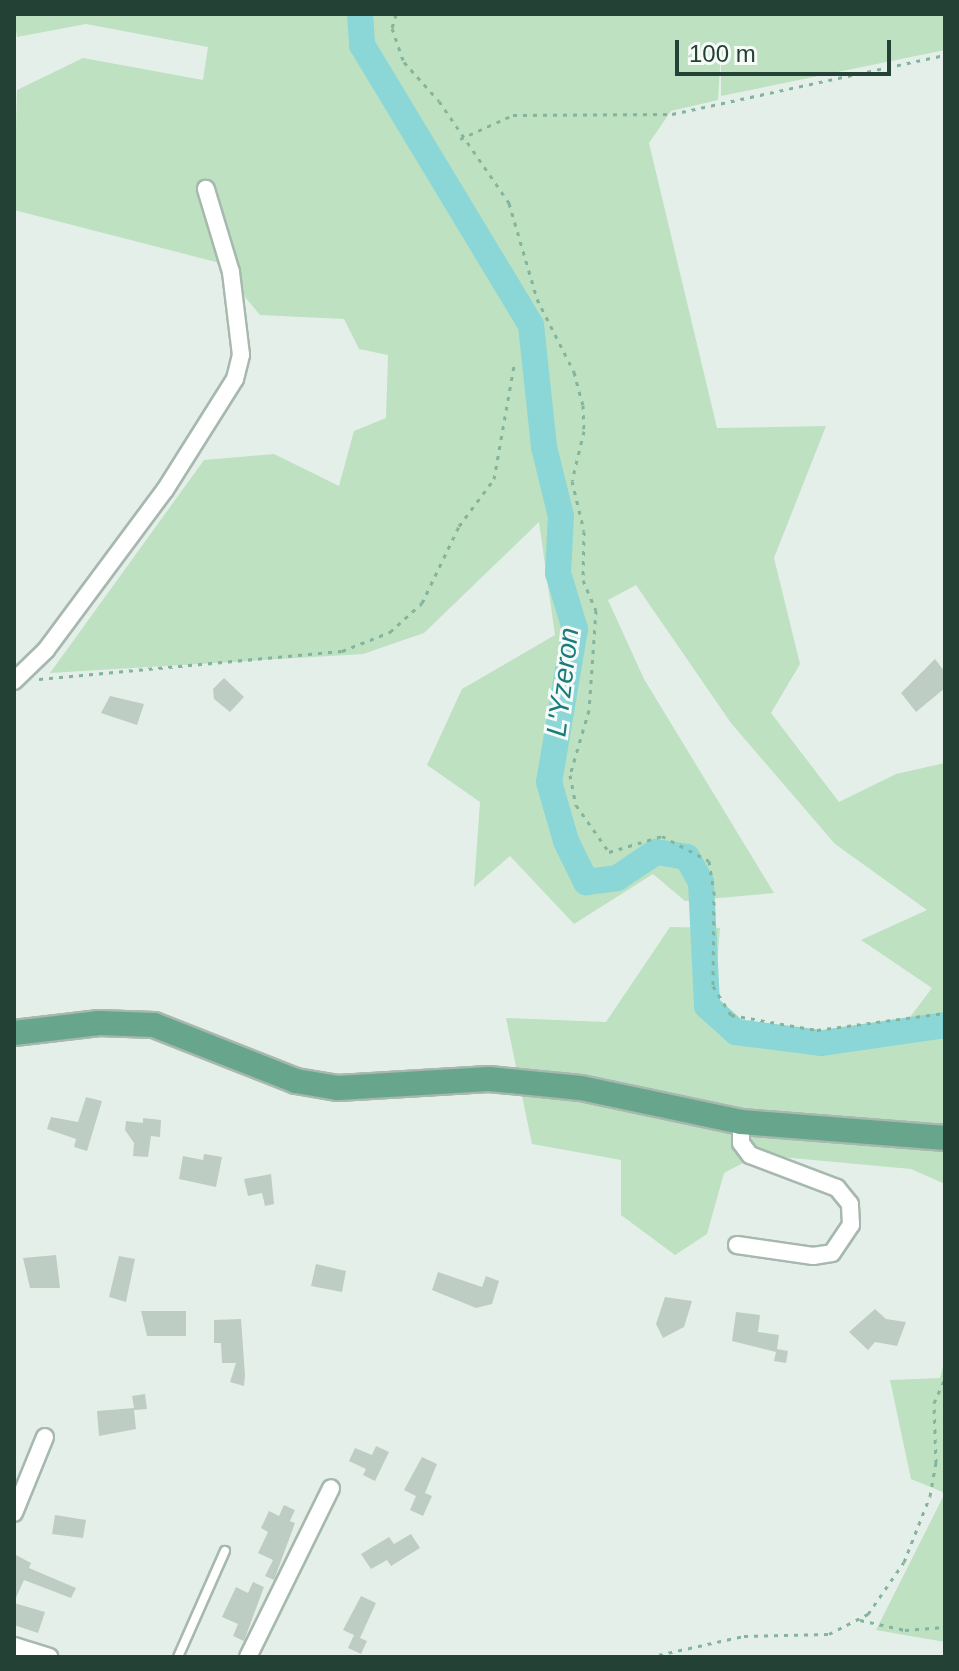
<!DOCTYPE html>
<html>
<head>
<meta charset="utf-8">
<style>
	body { margin:0 }
	#map { position:relative; width:959px; height:1671px; overflow:hidden; background:#e5efe9; font-family:Arial,sans-serif }
	div>[style] { position:absolute }
	[style*='--x'] { left:calc(var(--x)*1px); top:calc(var(--y)*1px); width:calc(var(--w)*1px); rotate:calc(var(--a)*1deg) }
	.green>* { inset:0; background:#bde1c1 }
	.river>* { height:26px; margin:-13px; padding:0 13px; transform-origin:13px; border-radius:13px; background:#8bd6d6 }
	.building>* { inset:0; background:#bdcdc4 }
	.path>* { height:3px; margin-top:-1.5px; transform-origin:0; background:repeating-linear-gradient(90deg,#84b49d 0 4px,transparent 0 10px) }
	.roads { filter:drop-shadow(2px 0 #a7b8af) drop-shadow(-2px 0 #a7b8af) drop-shadow(0 2px #a7b8af) drop-shadow(0 -2px #a7b8af) }
	.lane>* { height:8px; margin:-4px; padding:0 4px; transform-origin:4px; border-radius:4px; background:#fff }
	.street>* { height:16px; margin:-8px; padding:0 8px; transform-origin:8px; border-radius:8px; background:#fff }
	.primary>* { height:24px; margin:-12px; padding:0 12px; transform-origin:12px; border-radius:12px; background:#67a68c }
	span { translate:-50% -50%; white-space:nowrap; text-align:center; line-height:1.15; -webkit-text-stroke:6px #f6fbf8; paint-order:stroke }
	.water-label { font-size:28px; color:#197b7c; font-style:italic }
	.frame { position:absolute; inset:0; border:16px solid #234235; pointer-events:none }
	.scale { position:absolute; left:675px; top:40px; width:216px; height:36px; box-sizing:border-box; border:4px solid #234235; border-top:0; padding-left:10px; font-size:24px; line-height:28px; white-space:nowrap; color:#234235; -webkit-text-stroke:6px #f6fbf8; paint-order:stroke }
</style>
</head>
<body>
<div id="map">
	<div class="green">
		<i style="clip-path:polygon(14px 14px,945px 14px,945px 50px,721px 96px,721px 51px,718px 100px,671px 111px,649px 143px,717px 428px,826px 426px,774px 558px,800px 664px,771px 713px,839px 802px,896px 774px,945px 763px,945px 1184px,911px 1169px,758px 1155px,724px 1173px,707px 1234px,675px 1255px,621px 1215px,621px 1160px,532px 1144px,506px 1018px,606px 1022px,670px 927px,720px 928px,714px 1003px,738px 1025px,818px 1036px,904px 1025px,932px 988px,861px 940px,927px 910px,835px 844px,731px 723px,636px 585px,608px 600px,644px 679px,774px 893px,685px 901px,653px 874px,574px 924px,510px 856px,474px 887px,480px 802px,427px 765px,462px 689px,555px 635px,539px 522px,424px 633px,363px 654px,50px 673px,204px 460px,274px 454px,339px 486px,354px 431px,386px 418px,388px 355px,359px 349px,344px 319px,260px 315px,216px 262px,14px 210px,17px 90px,83px 58px,203px 80px,208px 47px,86px 24px,17px 37px)"></i>
		<i style="clip-path:polygon(945px 1359px,945px 1642px,876px 1630px,945px 1493px,911px 1479px,890px 1380px,940px 1378px)"></i>
	</div>
	<div class="river">
		<i style="--x:360;--y:14;--w:31;--a:86"></i>
		<i style="--x:362;--y:45;--w:327;--a:58.9"></i>
		<i style="--x:531;--y:325;--w:123;--a:83.9"></i>
		<i style="--x:544;--y:447;--w:71;--a:76.2"></i>
		<i style="--x:561;--y:516;--w:57;--a:93"></i>
		<i style="--x:558;--y:573;--w:59;--a:73.1"></i>
		<i style="--x:575;--y:629;--w:155;--a:99.6"></i>
		<i style="--x:549;--y:782;--w:61;--a:73.9"></i>
		<i style="--x:566;--y:841;--w:46;--a:64"></i>
		<i style="--x:586;--y:882;--w:31;--a:-7"></i>
		<i style="--x:617;--y:878;--w:47;--a:-33.7"></i>
		<i style="--x:656;--y:852;--w:31;--a:9"></i>
		<i style="--x:687;--y:857;--w:29;--a:61"></i>
		<i style="--x:701;--y:882;--w:124;--a:87.2"></i>
		<i style="--x:707;--y:1006;--w:39;--a:42"></i>
		<i style="--x:736;--y:1032;--w:87;--a:7.3"></i>
		<i style="--x:822;--y:1043;--w:124;--a:-8.3"></i>
	</div>
	<div class="building">
		<i style="clip-path:polygon(935px 659px,945px 672px,945px 688px,916px 712px,901px 693px)"></i>
		<i style="clip-path:polygon(224px 678px,244px 697px,230px 712px,214px 699px,213px 689px)"></i>
		<i style="clip-path:polygon(110px 696px,144px 704px,137px 725px,101px 713px)"></i>
		<i style="clip-path:polygon(86px 1097px,102px 1101px,87px 1151px,74px 1147px,76px 1139px,47px 1129px,51px 1117px,78px 1122px)"></i>
		<i style="clip-path:polygon(143px 1118px,161px 1120px,160px 1137px,151px 1136px,148px 1157px,133px 1156px,134px 1143px,125px 1130px,126px 1121px,143px 1123px)"></i>
		<i style="clip-path:polygon(204px 1154px,222px 1157px,216px 1187px,179px 1179px,183px 1156px,203px 1160px)"></i>
		<i style="clip-path:polygon(271px 1174px,274px 1204px,265px 1206px,262px 1193px,248px 1196px,244px 1179px)"></i>
		<i style="clip-path:polygon(56px 1255px,60px 1288px,30px 1288px,23px 1258px)"></i>
		<i style="clip-path:polygon(119px 1256px,135px 1259px,126px 1302px,109px 1297px)"></i>
		<i style="clip-path:polygon(316px 1264px,346px 1271px,342px 1292px,311px 1286px)"></i>
		<i style="clip-path:polygon(438px 1272px,482px 1287px,486px 1276px,499px 1281px,492px 1304px,476px 1308px,432px 1290px)"></i>
		<i style="clip-path:polygon(665px 1297px,692px 1301px,684px 1327px,663px 1338px,656px 1324px)"></i>
		<i style="clip-path:polygon(875px 1309px,886px 1319px,906px 1322px,897px 1346px,875px 1342px,868px 1350px,849px 1332px)"></i>
		<i style="clip-path:polygon(141px 1311px,186px 1311px,186px 1336px,147px 1336px)"></i>
		<i style="clip-path:polygon(736px 1312px,760px 1315px,758px 1332px,779px 1335px,777px 1349px,788px 1351px,786px 1363px,774px 1361px,776px 1352px,732px 1341px)"></i>
		<i style="clip-path:polygon(241px 1319px,245px 1375px,244px 1386px,230px 1382px,236px 1363px,222px 1363px,221px 1343px,214px 1343px,214px 1320px)"></i>
		<i style="clip-path:polygon(145px 1394px,147px 1409px,134px 1410px,136px 1429px,99px 1436px,97px 1411px,134px 1408px,132px 1396px)"></i>
		<i style="clip-path:polygon(376px 1446px,389px 1452px,375px 1481px,363px 1475px,366px 1469px,349px 1461px,355px 1448px,372px 1455px)"></i>
		<i style="clip-path:polygon(422px 1457px,437px 1464px,425px 1493px,432px 1496px,423px 1516px,410px 1510px,416px 1496px,404px 1490px)"></i>
		<i style="clip-path:polygon(284px 1505px,295px 1510px,290px 1521px,295px 1523px,274px 1580px,265px 1576px,273px 1560px,258px 1553px,268px 1532px,261px 1528px,269px 1511px,279px 1516px)"></i>
		<i style="clip-path:polygon(55px 1515px,86px 1520px,83px 1538px,52px 1534px)"></i>
		<i style="clip-path:polygon(411px 1534px,420px 1548px,391px 1566px,387px 1560px,371px 1569px,361px 1554px,389px 1537px,394px 1544px)"></i>
		<i style="clip-path:polygon(14px 1554px,31px 1563px,29px 1568px,76px 1588px,71px 1598px,24px 1580px,14px 1602px)"></i>
		<i style="clip-path:polygon(253px 1582px,264px 1587px,244px 1641px,233px 1636px,238px 1624px,222px 1617px,236px 1587px,248px 1593px)"></i>
		<i style="clip-path:polygon(361px 1596px,376px 1603px,360px 1638px,367px 1641px,361px 1654px,348px 1648px,354px 1635px,343px 1630px)"></i>
		<i style="clip-path:polygon(14px 1603px,45px 1612px,38px 1633px,14px 1625px)"></i>
	</div>
	<div class="path">
		<i style="--x:396;--y:14;--w:15;--a:106"></i>
		<i style="--x:392;--y:28;--w:36;--a:71"></i>
		<i style="--x:404;--y:62;--w:52;--a:48.1"></i>
		<i style="--x:439;--y:101;--w:124;--a:55.5"></i>
		<i style="--x:509;--y:203;--w:100;--a:73.7"></i>
		<i style="--x:537;--y:299;--w:82;--a:63.1"></i>
		<i style="--x:574;--y:372;--w:34;--a:75"></i>
		<i style="--x:583;--y:405;--w:26;--a:88"></i>
		<i style="--x:584;--y:431;--w:51;--a:103.5"></i>
		<i style="--x:572;--y:481;--w:51;--a:76.5"></i>
		<i style="--x:584;--y:531;--w:49;--a:91.2"></i>
		<i style="--x:583;--y:580;--w:33;--a:67"></i>
		<i style="--x:596;--y:610;--w:100;--a:94"></i>
		<i style="--x:589;--y:710;--w:68;--a:106.3"></i>
		<i style="--x:570;--y:775;--w:31;--a:79"></i>
		<i style="--x:576;--y:805;--w:57;--a:54.9"></i>
		<i style="--x:609;--y:852;--w:55;--a:-16.8"></i>
		<i style="--x:662;--y:836;--w:53;--a:28"></i>
		<i style="--x:709;--y:861;--w:30;--a:81"></i>
		<i style="--x:714;--y:891;--w:95;--a:90.6"></i>
		<i style="--x:713;--y:986;--w:34;--a:58"></i>
		<i style="--x:731;--y:1015;--w:87;--a:9.9"></i>
		<i style="--x:817;--y:1030;--w:129;--a:-7.6"></i>
		<i style="--x:460;--y:139;--w:58;--a:-24.4"></i>
		<i style="--x:513;--y:115;--w:159;--a:-0.4"></i>
		<i style="--x:672;--y:114;--w:279;--a:-12.2"></i>
		<i style="--x:39;--y:679;--w:304;--a:-5.3"></i>
		<i style="--x:342;--y:651;--w:52;--a:-21.6"></i>
		<i style="--x:390;--y:632;--w:43;--a:-42.2"></i>
		<i style="--x:422;--y:603;--w:85;--a:-64.3"></i>
		<i style="--x:459;--y:526;--w:59;--a:-53.3"></i>
		<i style="--x:494;--y:479;--w:116;--a:-80"></i>
		<i style="--x:860;--y:1620;--w:46;--a:12.5"></i>
		<i style="--x:905;--y:1630;--w:40;--a:-4.3"></i>
		<i style="--x:649;--y:1657;--w:97;--a:-12.5"></i>
		<i style="--x:744;--y:1636;--w:85;--a:-1.3"></i>
		<i style="--x:829;--y:1634;--w:44;--a:-27.1"></i>
		<i style="--x:868;--y:1614;--w:63;--a:-55.3"></i>
		<i style="--x:904;--y:1562;--w:71;--a:-68.5"></i>
		<i style="--x:930;--y:1496;--w:34;--a:-80"></i>
		<i style="--x:936;--y:1463;--w:60;--a:-91.9"></i>
		<i style="--x:934;--y:1403;--w:27;--a:-66"></i>
	</div>
	<div class="roads">
		<div class="lane">
			<i style="--x:178;--y:1657;--w:116;--a:-66.1"></i>
		</div>
		<div class="street">
			<i style="--x:14;--y:681;--w:45;--a:-44.1"></i>
			<i style="--x:46;--y:650;--w:199;--a:-53.4"></i>
			<i style="--x:165;--y:490;--w:131;--a:-57.8"></i>
			<i style="--x:235;--y:379;--w:25;--a:-76"></i>
			<i style="--x:241;--y:355;--w:84;--a:-96.9"></i>
			<i style="--x:231;--y:272;--w:87;--a:-106.8"></i>
			<i style="--x:737;--y:1245;--w:77;--a:8.2"></i>
			<i style="--x:813;--y:1256;--w:19;--a:-9"></i>
			<i style="--x:832;--y:1253;--w:34;--a:-56"></i>
			<i style="--x:851;--y:1225;--w:21;--a:-93"></i>
			<i style="--x:850;--y:1204;--w:21;--a:-129"></i>
			<i style="--x:837;--y:1188;--w:93;--a:-159.2"></i>
			<i style="--x:750;--y:1155;--w:15;--a:-127"></i>
			<i style="--x:741;--y:1143;--w:21;--a:-90"></i>
			<i style="--x:14;--y:1513;--w:82;--a:-67.8"></i>
			<i style="--x:14;--y:1646;--w:37;--a:17"></i>
			<i style="--x:248;--y:1657;--w:188;--a:-63.8"></i>
		</div>
		<div class="primary">
			<i style="--x:14;--y:1033;--w:86;--a:-6.7"></i>
			<i style="--x:99;--y:1023;--w:55;--a:2.1"></i>
			<i style="--x:154;--y:1025;--w:153;--a:21.5"></i>
			<i style="--x:296;--y:1081;--w:43;--a:9.5"></i>
			<i style="--x:338;--y:1088;--w:151;--a:-3.4"></i>
			<i style="--x:489;--y:1079;--w:92;--a:5.6"></i>
			<i style="--x:581;--y:1088;--w:164;--a:12"></i>
			<i style="--x:741;--y:1122;--w:205;--a:4.5"></i>
		</div>
	</div>
	<div class="water-label">
		<span style="left:563px;top:682px;rotate:-83deg">L'Yzeron</span>
	</div>
	<div class="frame"></div>
	<div class="scale">100 m</div>
</div>
</body>
</html>
